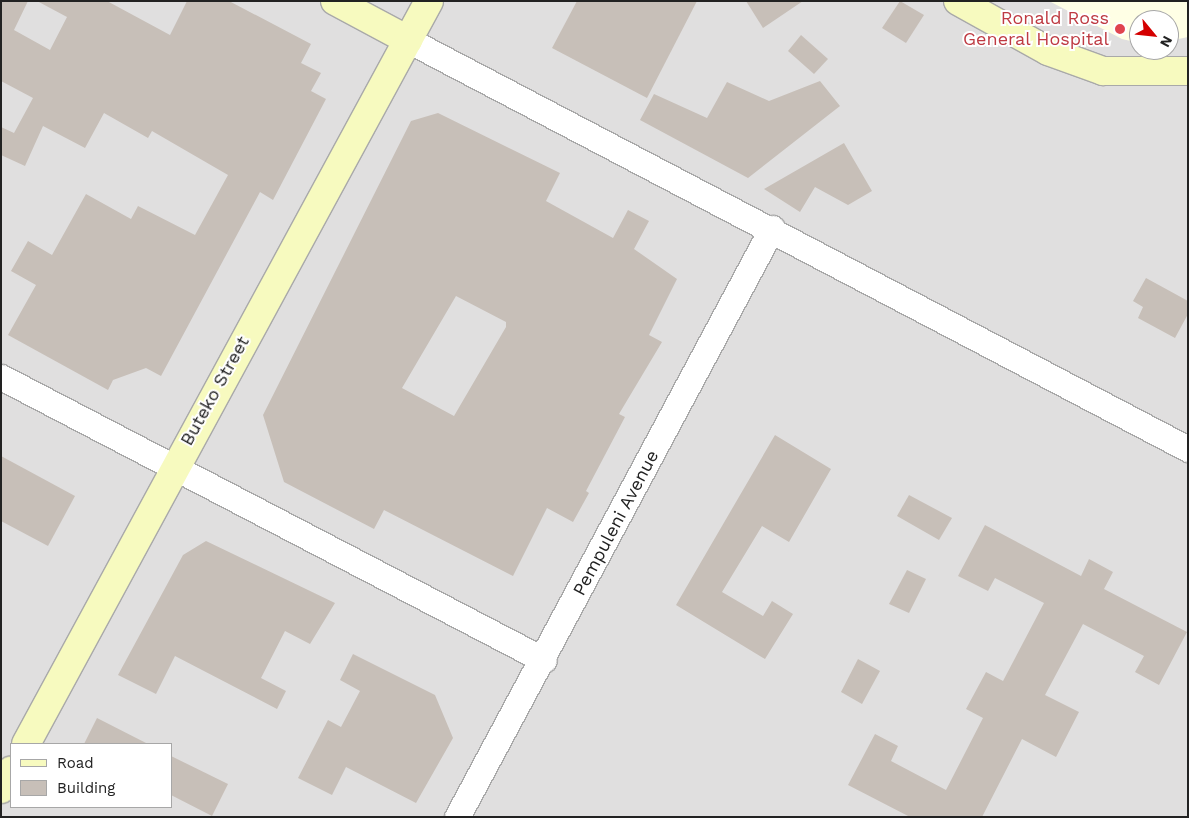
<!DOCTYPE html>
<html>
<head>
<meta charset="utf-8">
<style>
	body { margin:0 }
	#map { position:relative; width:1189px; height:818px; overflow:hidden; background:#f2efe9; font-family:"Work Sans",sans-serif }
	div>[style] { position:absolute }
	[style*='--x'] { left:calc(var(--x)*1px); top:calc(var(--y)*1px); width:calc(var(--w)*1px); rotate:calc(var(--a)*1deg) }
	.residential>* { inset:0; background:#e0dfdf }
	.education>* { inset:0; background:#ffffe5 }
	.building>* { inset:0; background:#c7bfb8 }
	.roads { filter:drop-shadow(1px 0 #a9a9a9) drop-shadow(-1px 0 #a9a9a9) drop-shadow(0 1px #a9a9a9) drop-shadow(0 -1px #a9a9a9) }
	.street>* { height:25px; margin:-12.5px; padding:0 12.5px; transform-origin:12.5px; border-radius:12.5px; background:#fff }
	.secondary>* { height:28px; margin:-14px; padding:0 14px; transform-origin:14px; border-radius:14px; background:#f7fabf }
	.dots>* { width:14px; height:14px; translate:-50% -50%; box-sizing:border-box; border:2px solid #fff; border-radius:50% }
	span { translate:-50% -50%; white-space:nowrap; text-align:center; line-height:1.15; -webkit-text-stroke:4px #fff; paint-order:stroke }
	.health-label { font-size:18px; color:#be3a42 }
	.right { translate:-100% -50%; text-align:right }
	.street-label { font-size:18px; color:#222 }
	.frame { position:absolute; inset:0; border:2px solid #222; pointer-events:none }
	.legend { position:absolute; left:10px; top:743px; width:162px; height:65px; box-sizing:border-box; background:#fff; border:1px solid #a7a7a7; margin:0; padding:6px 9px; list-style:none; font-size:15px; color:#222 }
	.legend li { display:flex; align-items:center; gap:10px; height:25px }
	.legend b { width:25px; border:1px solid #a7a7a7 }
	.north { position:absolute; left:1129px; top:10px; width:50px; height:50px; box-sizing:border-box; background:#fff; border:1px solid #a7a7a7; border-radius:50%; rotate:118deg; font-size:14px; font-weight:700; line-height:20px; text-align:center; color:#222 }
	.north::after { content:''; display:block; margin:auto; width:18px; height:22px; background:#d40000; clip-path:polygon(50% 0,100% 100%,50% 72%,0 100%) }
</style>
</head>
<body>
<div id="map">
	<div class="residential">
		<i style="clip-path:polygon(evenodd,1px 1px,1188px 1px,1188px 817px,1px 817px,1px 1px,1139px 20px,1169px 20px,1169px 50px,1139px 50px,1139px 20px,1px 1px,11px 744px,171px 744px,171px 807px,11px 807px,11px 744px)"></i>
	</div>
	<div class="education">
		<i style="clip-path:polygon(1049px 1px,1188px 1px,1188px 37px,1169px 41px,1169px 20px,1139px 20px,1139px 43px,1122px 39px)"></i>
	</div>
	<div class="building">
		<i style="clip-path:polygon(1px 1px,28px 1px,14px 30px,50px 50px,67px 17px,37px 1px,107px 1px,170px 35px,187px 1px,229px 1px,311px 44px,301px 63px,321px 73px,311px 91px,326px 99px,273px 200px,260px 192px,161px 376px,146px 368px,113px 380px,108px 390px,8px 335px,36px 285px,11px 271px,28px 241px,52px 255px,86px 194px,131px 219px,138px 206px,195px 235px,228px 175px,152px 131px,148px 138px,104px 113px,85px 148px,43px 126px,25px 166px,1px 155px,1px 127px,14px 133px,33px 98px,1px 81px)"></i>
		<i style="clip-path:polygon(577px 1px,697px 1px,647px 98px,552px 48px)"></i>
		<i style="clip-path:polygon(746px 1px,803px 1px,763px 28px)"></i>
		<i style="clip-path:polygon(900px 1px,924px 15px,906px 43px,882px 28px)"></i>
		<i style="clip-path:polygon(801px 35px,828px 59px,814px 74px,788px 51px)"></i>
		<i style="clip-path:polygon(820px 81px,840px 106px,748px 178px,640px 120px,654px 94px,707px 118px,727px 82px,769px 101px)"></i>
		<i style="clip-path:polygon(evenodd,438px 113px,560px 173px,546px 201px,613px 238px,628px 210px,649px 221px,634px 249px,677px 279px,649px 335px,662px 342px,619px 414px,625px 417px,586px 491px,589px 493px,573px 522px,547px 508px,513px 576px,384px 510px,374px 529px,284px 482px,263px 415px,411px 121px,438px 113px,456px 296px,506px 322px,506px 327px,454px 416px,402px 388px,456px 296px)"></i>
		<i style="clip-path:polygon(844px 143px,872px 191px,848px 205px,815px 187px,800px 212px,764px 189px)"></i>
		<i style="clip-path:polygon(1146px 278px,1188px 301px,1188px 314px,1175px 338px,1138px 318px,1143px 307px,1133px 301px)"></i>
		<i style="clip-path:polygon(775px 435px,831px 469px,789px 542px,762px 526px,722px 592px,763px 616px,772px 601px,793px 614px,765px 659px,676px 605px)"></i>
		<i style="clip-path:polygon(1px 456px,75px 496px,48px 546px,1px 521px)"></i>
		<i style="clip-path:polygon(909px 495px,952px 518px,939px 540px,897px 516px)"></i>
		<i style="clip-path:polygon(985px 525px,1081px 576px,1089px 559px,1113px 572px,1104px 589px,1187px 632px,1159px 685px,1135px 672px,1144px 656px,1083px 624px,1045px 695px,1079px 712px,1056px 757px,1022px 739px,982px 817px,910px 817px,848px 785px,875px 734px,898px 746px,891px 761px,946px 790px,983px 718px,966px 709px,986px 672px,1003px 681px,1044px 603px,995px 578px,988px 591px,958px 576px)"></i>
		<i style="clip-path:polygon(206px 541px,335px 603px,310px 644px,285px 631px,261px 678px,286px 691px,277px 709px,175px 656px,156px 694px,118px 675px,183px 555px)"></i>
		<i style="clip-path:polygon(907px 570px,926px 579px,909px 613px,889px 604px)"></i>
		<i style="clip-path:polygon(353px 654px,435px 695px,453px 738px,416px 803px,346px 767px,332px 795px,298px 778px,328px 720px,341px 727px,360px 691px,340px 680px)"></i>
		<i style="clip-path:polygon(858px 659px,880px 671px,862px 704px,841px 692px)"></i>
		<i style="clip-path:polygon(97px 718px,148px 744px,84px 744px)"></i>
		<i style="clip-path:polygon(171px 756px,228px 784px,212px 816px,171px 795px)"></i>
	</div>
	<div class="roads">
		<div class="street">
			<i style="--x:408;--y:40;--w:881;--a:27.67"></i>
			<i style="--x:1;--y:377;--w:612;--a:27.53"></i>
			<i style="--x:457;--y:817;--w:668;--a:-61.86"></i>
		</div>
		<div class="secondary">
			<i style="--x:335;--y:1;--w:83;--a:28.1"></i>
			<i style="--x:958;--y:1;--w:103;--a:29.1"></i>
			<i style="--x:1048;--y:51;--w:59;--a:20"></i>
			<i style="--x:1103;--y:71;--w:85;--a:0"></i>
			<i style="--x:26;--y:744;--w:845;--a:-61.52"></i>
			<i style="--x:1;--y:789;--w:21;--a:-61"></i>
		</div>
	</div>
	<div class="dots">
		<i style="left:1120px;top:29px;background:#e0444e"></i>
	</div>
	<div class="health-label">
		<span class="right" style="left:1109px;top:29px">Ronald Ross<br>General Hospital</span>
	</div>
	<div class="street-label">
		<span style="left:215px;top:391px;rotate:-61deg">Buteko Street</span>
		<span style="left:616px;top:523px;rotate:-62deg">Pempuleni Avenue</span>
	</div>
	<div class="frame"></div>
	<ul class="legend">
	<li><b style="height:6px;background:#f7fabf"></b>Road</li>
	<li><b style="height:14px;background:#c7bfb8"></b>Building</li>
	</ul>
	<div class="north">N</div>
</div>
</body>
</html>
